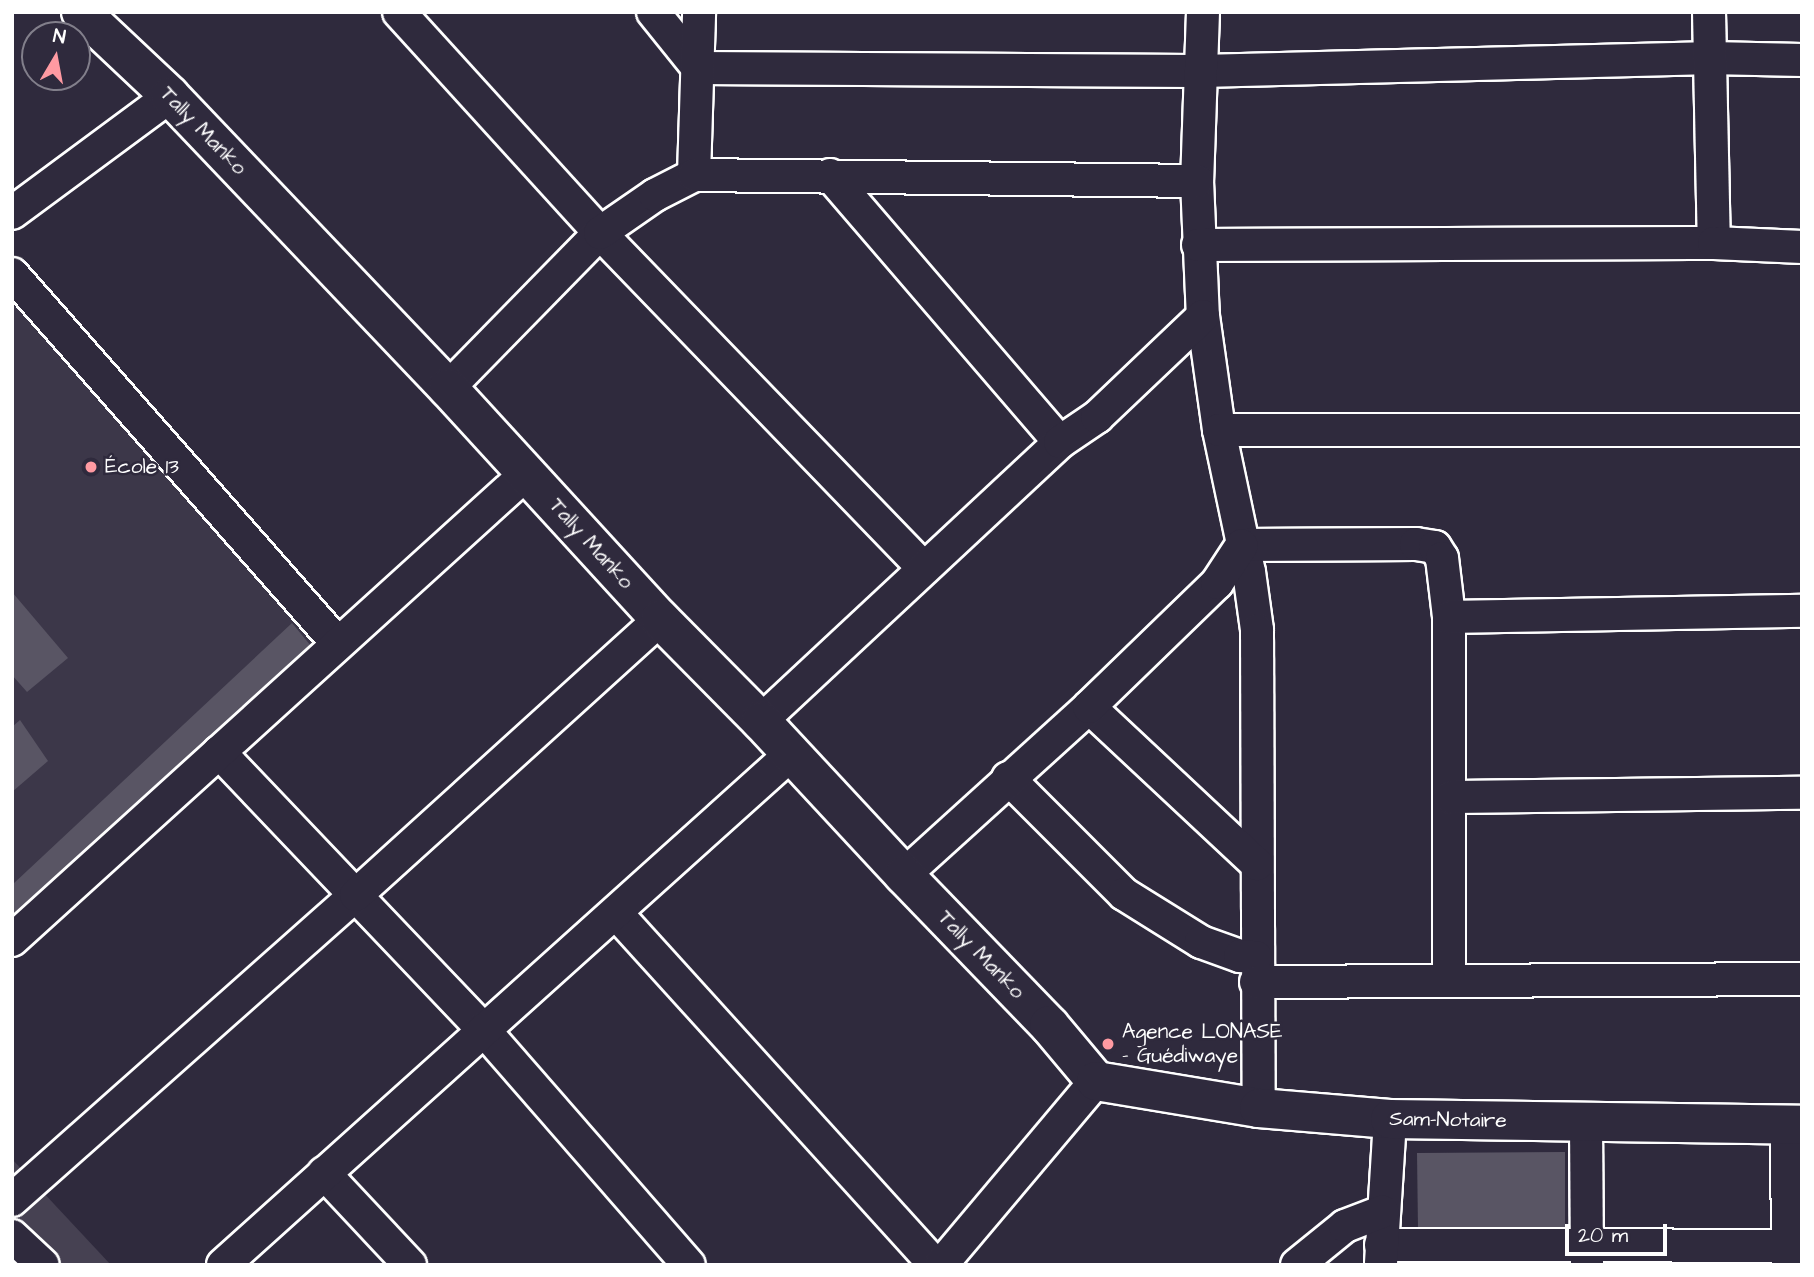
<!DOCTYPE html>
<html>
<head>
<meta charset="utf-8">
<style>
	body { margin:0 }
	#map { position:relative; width:1814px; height:1277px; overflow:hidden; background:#2f2a3d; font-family:"Architects Daughter",sans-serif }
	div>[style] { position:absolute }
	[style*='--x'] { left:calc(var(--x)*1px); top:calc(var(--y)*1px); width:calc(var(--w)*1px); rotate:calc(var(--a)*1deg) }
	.built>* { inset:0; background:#3c3749 }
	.green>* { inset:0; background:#464152 }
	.building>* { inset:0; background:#595564 }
	.roads { filter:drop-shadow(2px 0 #fff) drop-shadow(-2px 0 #fff) drop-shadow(0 2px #fff) drop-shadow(0 -2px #fff) }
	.minor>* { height:32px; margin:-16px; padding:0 16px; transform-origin:16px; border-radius:16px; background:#2f2a3d }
	.tertiary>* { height:38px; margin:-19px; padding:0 19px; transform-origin:19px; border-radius:19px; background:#2f2a3d }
	.dots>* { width:19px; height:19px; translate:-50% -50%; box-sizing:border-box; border:4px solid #2f2a3d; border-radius:50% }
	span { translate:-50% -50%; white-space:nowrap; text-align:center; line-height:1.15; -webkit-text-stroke:5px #2f2a3d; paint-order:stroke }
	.street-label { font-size:21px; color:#fff }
	.poi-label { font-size:21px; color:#fff }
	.left { translate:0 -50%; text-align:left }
	.frame { position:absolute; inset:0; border:14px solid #fff; pointer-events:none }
	.north { position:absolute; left:21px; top:21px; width:70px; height:70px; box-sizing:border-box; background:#2f2a3d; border:2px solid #827f8b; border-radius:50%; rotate:10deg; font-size:19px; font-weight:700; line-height:28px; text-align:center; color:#fff }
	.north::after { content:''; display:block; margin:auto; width:24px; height:32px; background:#ff9aa2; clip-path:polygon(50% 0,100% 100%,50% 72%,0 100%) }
	.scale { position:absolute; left:1565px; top:1224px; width:102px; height:32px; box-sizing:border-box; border:4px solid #fff; border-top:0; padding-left:9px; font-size:21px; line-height:24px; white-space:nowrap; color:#fff; -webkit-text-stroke:5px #2f2a3d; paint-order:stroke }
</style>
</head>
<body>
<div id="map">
	<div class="built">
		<i style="clip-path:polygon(12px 288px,326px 645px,12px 931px)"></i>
	</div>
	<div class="green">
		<i style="clip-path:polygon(12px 1159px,111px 1265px,12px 1265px)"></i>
	</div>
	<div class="building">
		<i style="clip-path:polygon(12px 592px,68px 658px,27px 692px,12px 675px)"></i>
		<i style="clip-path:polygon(292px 623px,311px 646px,12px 925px,12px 885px)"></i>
		<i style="clip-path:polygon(20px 720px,48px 761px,12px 792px,12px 727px)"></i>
		<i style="clip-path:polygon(1565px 1152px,1565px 1228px,1418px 1229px,1417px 1153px)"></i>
	</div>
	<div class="roads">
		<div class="minor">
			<i style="--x:399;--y:12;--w:299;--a:47.7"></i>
			<i style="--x:600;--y:233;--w:466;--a:46"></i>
			<i style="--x:653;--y:12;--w:72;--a:51.2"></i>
			<i style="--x:698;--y:68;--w:503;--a:0.34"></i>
			<i style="--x:1201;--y:71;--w:509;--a:-1.46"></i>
			<i style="--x:1710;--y:58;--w:92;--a:1.2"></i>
			<i style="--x:1203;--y:12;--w:169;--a:92"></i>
			<i style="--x:1197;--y:181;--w:135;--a:87.5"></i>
			<i style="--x:1203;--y:316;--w:115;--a:82"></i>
			<i style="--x:1219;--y:430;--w:145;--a:78.1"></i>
			<i style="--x:1249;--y:572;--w:59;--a:82.1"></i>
			<i style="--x:1257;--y:630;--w:478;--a:89.8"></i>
			<i style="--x:1709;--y:12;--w:231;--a:88.8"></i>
			<i style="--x:694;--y:175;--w:163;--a:-88.2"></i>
			<i style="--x:830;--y:175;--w:352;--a:49.3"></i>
			<i style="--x:12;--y:213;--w:197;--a:-36.5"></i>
			<i style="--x:1198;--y:245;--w:516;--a:-0.22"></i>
			<i style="--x:1714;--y:243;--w:88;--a:2.6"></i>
			<i style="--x:12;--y:274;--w:493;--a:48.6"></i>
			<i style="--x:448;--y:388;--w:217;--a:-45.6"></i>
			<i style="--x:600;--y:233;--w:67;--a:-34.6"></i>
			<i style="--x:655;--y:195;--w:44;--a:-27.1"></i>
			<i style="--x:694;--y:175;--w:503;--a:0.68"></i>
			<i style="--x:1219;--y:430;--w:583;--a:0"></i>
			<i style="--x:1242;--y:545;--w:174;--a:-0.3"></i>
			<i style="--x:1416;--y:544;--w:19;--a:9"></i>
			<i style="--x:1435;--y:547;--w:13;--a:58"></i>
			<i style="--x:1442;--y:558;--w:59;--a:83.2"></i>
			<i style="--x:1449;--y:617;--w:364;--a:90"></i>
			<i style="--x:1449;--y:617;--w:353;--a:-1"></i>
			<i style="--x:1089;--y:707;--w:230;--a:43.1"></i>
			<i style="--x:761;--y:721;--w:409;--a:-43"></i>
			<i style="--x:1060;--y:442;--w:45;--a:-34"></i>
			<i style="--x:1097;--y:417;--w:146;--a:-43.6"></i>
			<i style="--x:219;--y:752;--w:383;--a:46.4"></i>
			<i style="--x:483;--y:1029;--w:313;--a:48.9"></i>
			<i style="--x:1008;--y:778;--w:164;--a:45"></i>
			<i style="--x:1124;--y:894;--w:91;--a:31.9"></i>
			<i style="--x:1201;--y:942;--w:41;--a:19.7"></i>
			<i style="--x:1240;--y:956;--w:16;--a:4"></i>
			<i style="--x:1450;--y:797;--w:352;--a:-0.7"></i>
			<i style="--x:904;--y:875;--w:250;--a:-42.2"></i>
			<i style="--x:1089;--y:707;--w:178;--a:-44.1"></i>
			<i style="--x:1217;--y:583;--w:45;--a:-56.7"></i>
			<i style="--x:617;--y:914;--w:474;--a:47.8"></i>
			<i style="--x:12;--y:940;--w:695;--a:-42.2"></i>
			<i style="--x:1256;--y:982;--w:546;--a:-0.31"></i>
			<i style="--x:1586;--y:1122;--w:143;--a:89.6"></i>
			<i style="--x:1787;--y:1125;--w:140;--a:89.6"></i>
			<i style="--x:324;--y:1173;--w:126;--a:46.9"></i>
			<i style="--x:12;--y:1200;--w:460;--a:-41.6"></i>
			<i style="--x:356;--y:895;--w:411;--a:-42.2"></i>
			<i style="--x:12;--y:1236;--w:42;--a:43.1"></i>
			<i style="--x:1381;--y:1245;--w:421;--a:0.1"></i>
			<i style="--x:1381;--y:1263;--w:144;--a:-86.4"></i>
			<i style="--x:223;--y:1265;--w:763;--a:-41.97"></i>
			<i style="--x:941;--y:1265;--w:241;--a:-49.9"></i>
			<i style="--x:1297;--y:1265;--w:62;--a:-39.1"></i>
			<i style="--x:1345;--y:1226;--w:40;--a:-21"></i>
		</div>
		<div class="tertiary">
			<i style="--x:81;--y:12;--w:122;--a:43.3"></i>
			<i style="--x:170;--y:96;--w:403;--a:46.4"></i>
			<i style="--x:448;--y:388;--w:314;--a:47.5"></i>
			<i style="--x:660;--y:619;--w:144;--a:45.3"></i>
			<i style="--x:761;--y:721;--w:210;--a:47.1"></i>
			<i style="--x:904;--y:875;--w:209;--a:46"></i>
			<i style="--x:1049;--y:1025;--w:73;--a:50"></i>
			<i style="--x:1096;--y:1081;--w:165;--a:9.4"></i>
			<i style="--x:1259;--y:1108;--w:131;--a:4.8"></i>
			<i style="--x:1390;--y:1119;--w:412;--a:0.8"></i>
		</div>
	</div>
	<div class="dots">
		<i style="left:91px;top:467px;background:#ff9aa2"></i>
		<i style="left:1108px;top:1044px;background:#ff9aa2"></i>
	</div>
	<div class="street-label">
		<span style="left:203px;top:131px;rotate:46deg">Tally Manko</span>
		<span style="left:591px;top:544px;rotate:48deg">Tally Manko</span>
		<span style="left:981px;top:955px;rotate:46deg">Tally Manko</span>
		<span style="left:1448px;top:1120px;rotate:1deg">Sam-Notaire</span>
	</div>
	<div class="poi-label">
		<span class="left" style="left:105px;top:467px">École 13</span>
		<span class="left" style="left:1122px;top:1044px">Agence LONASE<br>- Guédiwaye</span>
	</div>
	<div class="frame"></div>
	<div class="north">N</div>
	<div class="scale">20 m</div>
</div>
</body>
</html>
